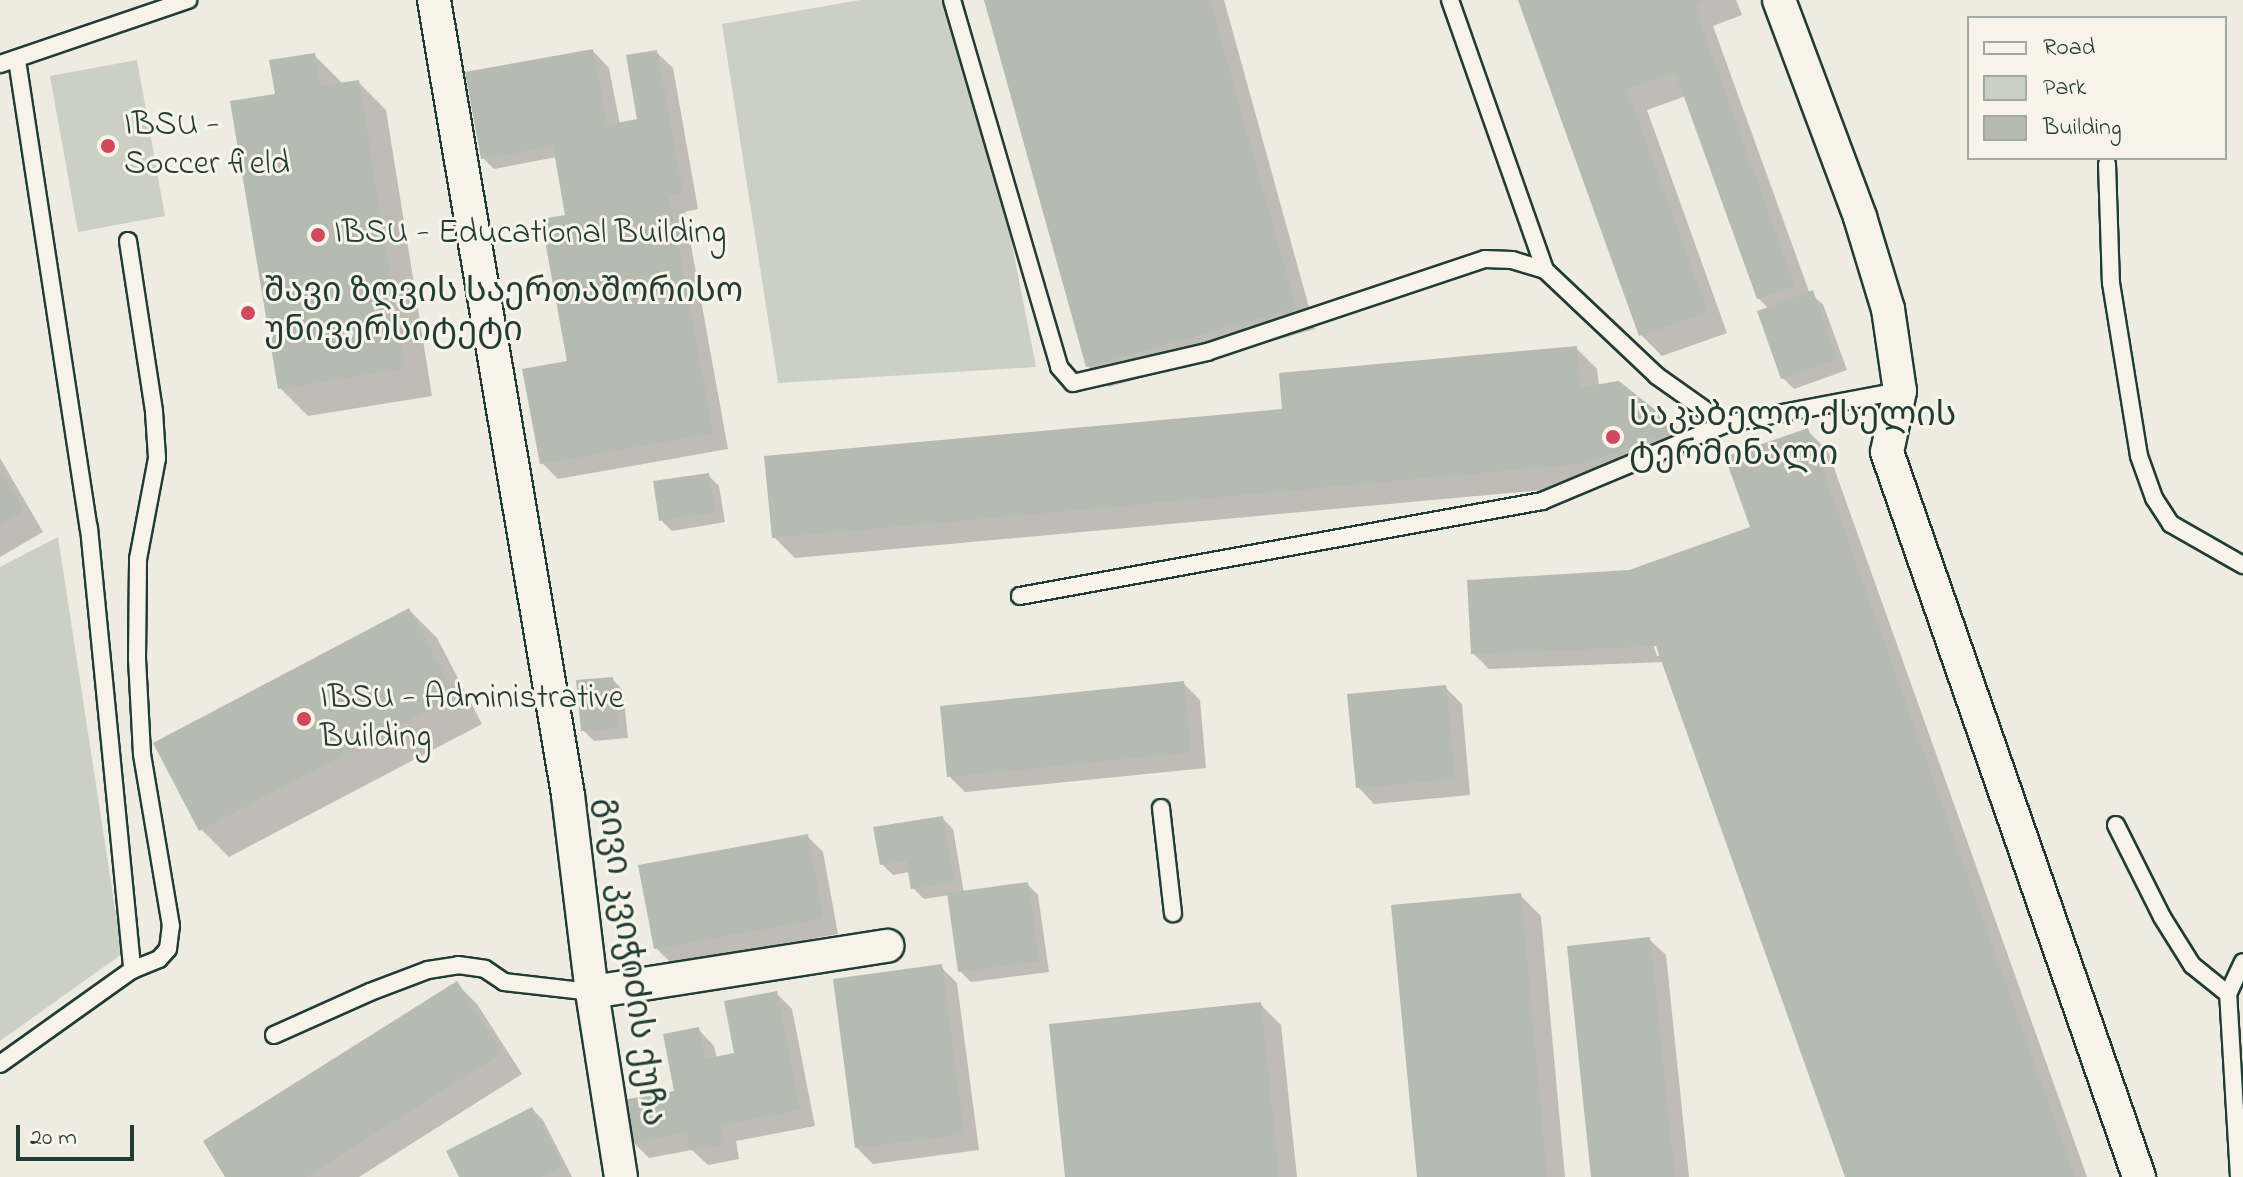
<!DOCTYPE html>
<html>
<head>
<meta charset="utf-8">
<style>
	body { margin:0 }
	#map { position:relative; width:2243px; height:1177px; overflow:hidden; background:#eeece1; font-family:"Indie Flower","Noto Sans Georgian",sans-serif }
	div>[style] { position:absolute }
	[style*='--x'] { left:calc(var(--x)*1px); top:calc(var(--y)*1px); width:calc(var(--w)*1px); rotate:calc(var(--a)*1deg) }
	.green>* { inset:0; background:#cccfc4 }
	.shadow>* { inset:0; background:#0003 }
	.building>* { inset:0; background:#b5bbb0 }
	.roads { filter:drop-shadow(2px 0 #1f3d34) drop-shadow(-2px 0 #1f3d34) drop-shadow(0 2px #1f3d34) drop-shadow(0 -2px #1f3d34) }
	.lane>* { height:16px; margin:-8px; padding:0 8px; transform-origin:8px; border-radius:8px; background:#f7f3e8 }
	.street>* { height:32px; margin:-16px; padding:0 16px; transform-origin:16px; border-radius:16px; background:#f7f3e8 }
	.dots>* { width:22px; height:22px; translate:-50% -50%; box-sizing:border-box; border:4px solid #f7f3e8; border-radius:50% }
	span { translate:-50% -50%; white-space:nowrap; text-align:center; line-height:1.15; -webkit-text-stroke:6px #f7f3e8; paint-order:stroke }
	.poi-label { font-size:34px; color:#1f3d34 }
	.left { translate:0 -50%; text-align:left }
	.street-label { font-size:34px; color:#1f3d34 }
	.legend { position:absolute; left:1967px; top:16px; width:260px; height:144px; box-sizing:border-box; background:#f7f3e8; border:2px solid #a1aaa0; margin:0; padding:10px 14px; list-style:none; font-size:24px; color:#1f3d34 }
	.legend li { display:flex; align-items:center; gap:16px; height:40px }
	.legend b { width:40px; border:2px solid #a1aaa0 }
	.scale { position:absolute; left:16px; top:1125px; width:118px; height:36px; box-sizing:border-box; border:4px solid #1f3d34; border-top:0; padding-left:10px; font-size:24px; line-height:28px; white-space:nowrap; color:#1f3d34; -webkit-text-stroke:6px #f7f3e8; paint-order:stroke }
</style>
</head>
<body>
<div id="map">
	<div class="green">
		<i style="clip-path:polygon(860px 0,964px 0,1036px 367px,778px 383px,722px 24px)"></i>
		<i style="clip-path:polygon(137px 60px,165px 216px,78px 232px,50px 76px)"></i>
		<i style="clip-path:polygon(58px 537px,122px 954px,0 1041px,0 567px)"></i>
	</div>
	<div class="shadow">
		<i style="clip-path:polygon(986px 0,1224px 0,1315px 329px,1109px 387px,1088px 366px)"></i>
		<i style="clip-path:polygon(1521px 0,1736px 0,1742px 15px,1713px 26px,1810px 294px,1823px 304px,1847px 370px,1794px 389px,1783px 378px,1769px 309px,1758px 298px,1686px 96px,1647px 110px,1727px 333px,1662px 356px,1641px 335px)"></i>
		<i style="clip-path:polygon(593px 51px,609px 68px,620px 125px,640px 121px,656px 52px,673px 68px,698px 209px,685px 212px,728px 449px,558px 479px,542px 463px,569px 363px,567px 216px,557px 157px,494px 169px,483px 158px)"></i>
		<i style="clip-path:polygon(314px 55px,342px 83px,358px 82px,386px 110px,432px 396px,308px 416px,280px 388px,277px 96px)"></i>
		<i style="clip-path:polygon(1576px 348px,1597px 369px,1599px 386px,1618px 383px,1698px 450px,1609px 484px,795px 558px,774px 537px)"></i>
		<i style="clip-path:polygon(evenodd,1807px 430px,1828px 451px,2087px 1177px,1847px 1177px,1664px 662px,1489px 669px,1473px 653px,1628px 572px,1753px 528px,1807px 430px,1633px 586px,1661px 655px,1657px 656px,1633px 586px)"></i>
		<i style="clip-path:polygon(0 458px,43px 532px,0 557px)"></i>
		<i style="clip-path:polygon(708px 475px,719px 486px,725px 522px,672px 531px,661px 520px)"></i>
		<i style="clip-path:polygon(409px 610px,437px 638px,482px 724px,229px 857px,201px 829px)"></i>
		<i style="clip-path:polygon(612px 679px,623px 690px,628px 738px,594px 741px,583px 730px)"></i>
		<i style="clip-path:polygon(1183px 683px,1200px 700px,1206px 768px,965px 792px,949px 776px)"></i>
		<i style="clip-path:polygon(1445px 687px,1462px 704px,1470px 795px,1374px 804px,1358px 787px)"></i>
		<i style="clip-path:polygon(942px 818px,953px 829px,964px 893px,1027px 884px,1038px 895px,1049px 972px,971px 982px,960px 971px,950px 895px,924px 899px,913px 888px,910px 872px,893px 875px,882px 864px)"></i>
		<i style="clip-path:polygon(807px 836px,823px 852px,838px 934px,672px 964px,656px 948px)"></i>
		<i style="clip-path:polygon(1520px 895px,1541px 916px,1565px 1177px,1419px 1177px)"></i>
		<i style="clip-path:polygon(1649px 939px,1666px 955px,1689px 1177px,1593px 1177px)"></i>
		<i style="clip-path:polygon(941px 967px,957px 983px,979px 1150px,873px 1164px,856px 1147px)"></i>
		<i style="clip-path:polygon(456px 983px,477px 1004px,522px 1074px,359px 1177px,228px 1177px)"></i>
		<i style="clip-path:polygon(776px 993px,792px 1009px,815px 1126px,736px 1141px,739px 1159px,708px 1165px,692px 1150px,649px 1158px,633px 1142px,676px 1092px,698px 1029px,714px 1046px,717px 1058px,736px 1054px)"></i>
		<i style="clip-path:polygon(1260px 1004px,1281px 1025px,1297px 1177px,1067px 1177px)"></i>
		<i style="clip-path:polygon(532px 1109px,543px 1120px,572px 1177px,461px 1177px)"></i>
	</div>
	<div class="building">
		<i style="clip-path:polygon(984px 0,1210px 0,1296px 308px,1086px 367px)"></i>
		<i style="clip-path:polygon(1518px 0,1705px 0,1694px 5px,1795px 286px,1757px 299px,1675px 72px,1627px 89px,1708px 312px,1639px 336px)"></i>
		<i style="clip-path:polygon(593px 49px,607px 125px,637px 119px,626px 55px,657px 50px,683px 193px,669px 196px,713px 433px,540px 464px,522px 369px,567px 361px,541px 219px,565px 215px,553px 146px,481px 159px,465px 72px)"></i>
		<i style="clip-path:polygon(315px 53px,320px 86px,359px 80px,405px 368px,278px 389px,230px 101px,275px 94px,269px 60px)"></i>
		<i style="clip-path:polygon(1813px 290px,1837px 359px,1781px 379px,1757px 311px)"></i>
		<i style="clip-path:polygon(1577px 346px,1581px 387px,1619px 381px,1679px 429px,1588px 463px,772px 538px,764px 456px,1282px 409px,1279px 373px)"></i>
		<i style="clip-path:polygon(1808px 428px,2075px 1177px,1845px 1177px,1656px 646px,1471px 654px,1467px 580px,1629px 570px,1750px 527px,1725px 457px)"></i>
		<i style="clip-path:polygon(0 469px,24px 510px,0 525px)"></i>
		<i style="clip-path:polygon(709px 473px,715px 512px,659px 521px,653px 481px)"></i>
		<i style="clip-path:polygon(409px 608px,455px 696px,199px 831px,153px 743px)"></i>
		<i style="clip-path:polygon(613px 677px,618px 728px,581px 731px,576px 680px)"></i>
		<i style="clip-path:polygon(1184px 681px,1191px 752px,947px 777px,940px 706px)"></i>
		<i style="clip-path:polygon(1446px 685px,1455px 779px,1356px 788px,1347px 694px)"></i>
		<i style="clip-path:polygon(943px 816px,954px 882px,911px 889px,906px 860px,880px 865px,873px 827px)"></i>
		<i style="clip-path:polygon(808px 834px,823px 918px,654px 949px,638px 865px)"></i>
		<i style="clip-path:polygon(1028px 882px,1039px 961px,958px 972px,947px 893px)"></i>
		<i style="clip-path:polygon(1521px 893px,1547px 1177px,1417px 1177px,1391px 905px)"></i>
		<i style="clip-path:polygon(1650px 937px,1675px 1177px,1591px 1177px,1567px 946px)"></i>
		<i style="clip-path:polygon(942px 964px,964px 1134px,855px 1148px,833px 979px)"></i>
		<i style="clip-path:polygon(457px 981px,502px 1053px,306px 1177px,225px 1177px,203px 1141px)"></i>
		<i style="clip-path:polygon(777px 991px,800px 1110px,720px 1125px,724px 1144px,690px 1150px,686px 1132px,631px 1143px,623px 1100px,674px 1091px,663px 1034px,699px 1027px,705px 1059px,734px 1053px,724px 1001px)"></i>
		<i style="clip-path:polygon(1261px 1002px,1279px 1177px,1065px 1177px,1049px 1024px)"></i>
		<i style="clip-path:polygon(532px 1107px,563px 1166px,540px 1177px,459px 1177px,446px 1151px)"></i>
	</div>
	<div class="roads">
		<div class="lane">
			<i style="--x:952;--y:0;--w:382;--a:73.7"></i>
			<i style="--x:1059;--y:367;--w:21;--a:49"></i>
			<i style="--x:1073;--y:383;--w:138;--a:-13"></i>
			<i style="--x:1207;--y:352;--w:293;--a:-18.5"></i>
			<i style="--x:1485;--y:259;--w:27;--a:2"></i>
			<i style="--x:1512;--y:260;--w:34;--a:17"></i>
			<i style="--x:1545;--y:270;--w:154;--a:43.4"></i>
			<i style="--x:1657;--y:376;--w:83;--a:35.2"></i>
			<i style="--x:1450;--y:0;--w:286;--a:70.6"></i>
			<i style="--x:17;--y:60;--w:474;--a:81.3"></i>
			<i style="--x:89;--y:528;--w:444;--a:84.4"></i>
			<i style="--x:0;--y:64;--w:199;--a:-18.8"></i>
			<i style="--x:2107;--y:164;--w:119;--a:88.1"></i>
			<i style="--x:2111;--y:283;--w:175;--a:80.8"></i>
			<i style="--x:2139;--y:456;--w:45;--a:70.3"></i>
			<i style="--x:2154;--y:498;--w:31;--a:57"></i>
			<i style="--x:2171;--y:524;--w:83;--a:29.7"></i>
			<i style="--x:1020;--y:596;--w:531;--a:-10.31"></i>
			<i style="--x:1542;--y:501;--w:199;--a:-22.8"></i>
			<i style="--x:1725;--y:424;--w:178;--a:-10.7"></i>
			<i style="--x:1161;--y:808;--w:106;--a:83.5"></i>
			<i style="--x:2116;--y:825;--w:103;--a:63.4"></i>
			<i style="--x:2162;--y:917;--w:57;--a:58"></i>
			<i style="--x:2192;--y:965;--w:46;--a:38.9"></i>
			<i style="--x:274;--y:1035;--w:105;--a:-24.1"></i>
			<i style="--x:370;--y:992;--w:62;--a:-20.8"></i>
			<i style="--x:428;--y:970;--w:30;--a:-9"></i>
			<i style="--x:458;--y:965;--w:27;--a:8"></i>
			<i style="--x:485;--y:969;--w:23;--a:34"></i>
			<i style="--x:504;--y:982;--w:89;--a:6.5"></i>
			<i style="--x:0;--y:1064;--w:162;--a:-35.5"></i>
			<i style="--x:132;--y:970;--w:29;--a:-22"></i>
			<i style="--x:159;--y:959;--w:13;--a:-48"></i>
			<i style="--x:168;--y:949;--w:23;--a:-83"></i>
			<i style="--x:171;--y:926;--w:174;--a:-99.6"></i>
			<i style="--x:142;--y:754;--w:95;--a:-93"></i>
			<i style="--x:137;--y:659;--w:100;--a:-89.4"></i>
			<i style="--x:138;--y:559;--w:103;--a:-79.3"></i>
			<i style="--x:157;--y:458;--w:47;--a:-93.7"></i>
			<i style="--x:154;--y:411;--w:172;--a:-98.7"></i>
			<i style="--x:2239;--y:1177;--w:183;--a:-93.4"></i>
			<i style="--x:2228;--y:994;--w:35;--a:-65"></i>
		</div>
		<div class="street">
			<i style="--x:434;--y:0;--w:806;--a:80.43"></i>
			<i style="--x:568;--y:795;--w:198;--a:83.1"></i>
			<i style="--x:592;--y:992;--w:187;--a:81.1"></i>
			<i style="--x:1779;--y:0;--w:232;--a:69.5"></i>
			<i style="--x:1860;--y:217;--w:96;--a:73.1"></i>
			<i style="--x:1888;--y:309;--w:83;--a:81.7"></i>
			<i style="--x:1900;--y:391;--w:62;--a:102"></i>
			<i style="--x:1887;--y:452;--w:768;--a:70.83"></i>
			<i style="--x:592;--y:992;--w:299;--a:-8.9"></i>
		</div>
	</div>
	<div class="dots">
		<i style="left:108px;top:146px;background:#d1495b"></i>
		<i style="left:318px;top:235px;background:#d1495b"></i>
		<i style="left:248px;top:313px;background:#d1495b"></i>
		<i style="left:1613px;top:437px;background:#d1495b"></i>
		<i style="left:304px;top:719px;background:#d1495b"></i>
	</div>
	<div class="poi-label">
		<span class="left" style="left:124px;top:146px">IBSU -<br>Soccer field</span>
		<span class="left" style="left:334px;top:235px">IBSU - Educational Building</span>
		<span class="left" style="left:264px;top:313px">შავი ზღვის საერთაშორისო<br>უნივერსიტეტი</span>
		<span class="left" style="left:1629px;top:437px">საკაბელო ქსელის<br>ტერმინალი</span>
		<span class="left" style="left:320px;top:719px">IBSU - Administrative<br>Building</span>
	</div>
	<div class="street-label">
		<span style="left:629px;top:962px;rotate:82deg">გივი კვიჭიძის ქუჩა</span>
	</div>
	<ul class="legend">
	<li><b style="height:10px;background:#f7f3e8"></b>Road</li>
	<li><b style="height:22px;background:#cccfc4"></b>Park</li>
	<li><b style="height:22px;background:#b5bbb0"></b>Building</li>
	</ul>
	<div class="scale">20 m</div>
</div>
</body>
</html>
